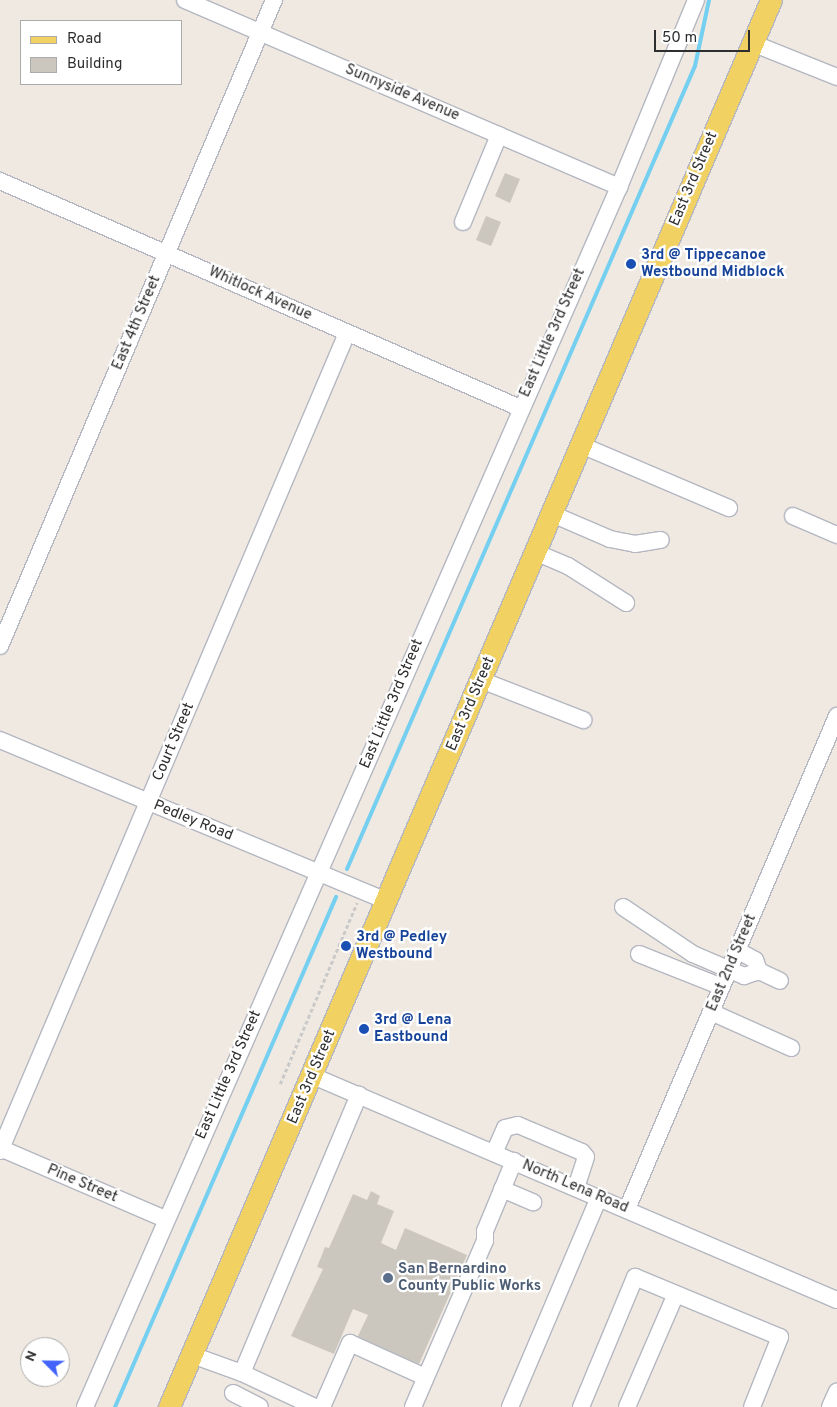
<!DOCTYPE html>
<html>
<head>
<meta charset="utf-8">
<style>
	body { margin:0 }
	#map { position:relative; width:837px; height:1407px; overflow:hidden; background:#efe9e1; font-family:Overpass,sans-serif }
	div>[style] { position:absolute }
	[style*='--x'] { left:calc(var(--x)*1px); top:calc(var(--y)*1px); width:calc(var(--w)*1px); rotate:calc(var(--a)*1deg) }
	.stream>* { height:4px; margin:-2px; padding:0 2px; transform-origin:2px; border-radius:2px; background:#75cff0 }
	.building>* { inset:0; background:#cbc7bf }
	.path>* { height:2.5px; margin-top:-1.25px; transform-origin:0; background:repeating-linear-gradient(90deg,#c9c9c9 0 4px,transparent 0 6.5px) }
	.roads { filter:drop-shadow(1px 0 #b4b7c1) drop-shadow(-1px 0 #b4b7c1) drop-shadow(0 1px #b4b7c1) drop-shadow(0 -1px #b4b7c1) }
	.minor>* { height:16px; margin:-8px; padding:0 8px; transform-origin:8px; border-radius:8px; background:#fff }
	.major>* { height:21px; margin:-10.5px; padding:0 10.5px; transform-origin:10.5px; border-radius:10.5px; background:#f2d163 }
	.dots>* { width:14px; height:14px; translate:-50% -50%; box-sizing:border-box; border:2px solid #fff; border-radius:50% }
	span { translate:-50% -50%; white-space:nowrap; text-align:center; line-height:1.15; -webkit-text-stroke:4.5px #fff; paint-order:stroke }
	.street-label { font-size:15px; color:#2e2e2e }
	.transit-label { font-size:15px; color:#164399; font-weight:700 }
	.left { translate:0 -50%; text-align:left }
	.service-label { font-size:15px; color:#4e5e75; font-weight:700 }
	.legend { position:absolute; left:20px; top:20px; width:162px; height:65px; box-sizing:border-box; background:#fff; border:1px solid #ababab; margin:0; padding:6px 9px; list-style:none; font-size:15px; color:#2e2e2e }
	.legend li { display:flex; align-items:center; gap:10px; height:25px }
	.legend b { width:25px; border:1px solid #ababab }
	.north { position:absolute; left:20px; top:1337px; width:50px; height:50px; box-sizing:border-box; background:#fff; border:1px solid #ababab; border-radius:50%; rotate:293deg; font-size:14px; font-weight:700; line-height:20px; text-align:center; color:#2e2e2e }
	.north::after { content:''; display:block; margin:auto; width:18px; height:22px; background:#4264fb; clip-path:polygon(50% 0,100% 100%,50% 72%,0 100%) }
	.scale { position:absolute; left:654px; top:30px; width:96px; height:22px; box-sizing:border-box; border:2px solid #2e2e2e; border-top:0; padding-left:6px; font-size:15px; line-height:18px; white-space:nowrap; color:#2e2e2e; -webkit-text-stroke:4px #fff; paint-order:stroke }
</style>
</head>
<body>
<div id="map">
	<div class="stream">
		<i style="--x:347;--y:869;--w:875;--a:-66.57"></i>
		<i style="--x:695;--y:66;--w:67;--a:-78"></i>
		<i style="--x:115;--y:1407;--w:556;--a:-66.57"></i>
	</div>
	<div class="building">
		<i style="clip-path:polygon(505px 173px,520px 179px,510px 203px,495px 196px)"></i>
		<i style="clip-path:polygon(486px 216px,501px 222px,491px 246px,476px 240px)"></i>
		<i style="clip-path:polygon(371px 1191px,380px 1196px,377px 1204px,394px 1211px,381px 1243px,396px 1250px,405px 1228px,467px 1255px,419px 1364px,357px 1338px,368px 1315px,353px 1309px,334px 1354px,291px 1336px,323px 1269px,317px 1267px,325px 1247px,329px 1248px,353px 1194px,367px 1200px)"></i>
	</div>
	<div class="path">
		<i style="--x:280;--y:1084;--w:197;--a:-67"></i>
	</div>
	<div class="roads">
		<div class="minor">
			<i style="--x:185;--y:0;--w:473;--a:23.3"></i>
			<i style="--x:752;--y:43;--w:92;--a:21.8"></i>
			<i style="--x:0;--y:181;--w:567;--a:23.58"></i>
			<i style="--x:463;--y:222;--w:94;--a:-67.5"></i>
			<i style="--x:581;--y:445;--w:161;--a:23.1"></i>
			<i style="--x:552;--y:514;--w:63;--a:23.3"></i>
			<i style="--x:610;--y:539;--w:25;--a:11"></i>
			<i style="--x:635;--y:544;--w:26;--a:-9"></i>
			<i style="--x:793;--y:516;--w:48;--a:23.4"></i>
			<i style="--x:535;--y:552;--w:36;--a:23"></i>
			<i style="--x:568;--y:566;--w:69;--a:32.5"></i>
			<i style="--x:0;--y:646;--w:702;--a:-67.02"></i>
			<i style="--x:481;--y:680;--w:110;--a:21.4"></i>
			<i style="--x:0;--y:740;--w:419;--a:22.6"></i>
			<i style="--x:623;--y:907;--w:84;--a:33.9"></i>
			<i style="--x:693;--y:954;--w:56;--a:23.3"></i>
			<i style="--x:744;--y:976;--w:16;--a:-18"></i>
			<i style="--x:759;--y:971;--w:23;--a:25"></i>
			<i style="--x:737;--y:950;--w:21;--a:29"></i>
			<i style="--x:755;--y:960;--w:12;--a:70"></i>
			<i style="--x:639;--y:954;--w:89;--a:21.7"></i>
			<i style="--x:711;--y:1012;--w:88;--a:24.2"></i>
			<i style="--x:313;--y:1076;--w:570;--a:23.15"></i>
			<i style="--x:0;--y:1148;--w:180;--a:23.3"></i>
			<i style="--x:0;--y:1151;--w:889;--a:-67.01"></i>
			<i style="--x:494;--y:1153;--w:27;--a:-66"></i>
			<i style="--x:505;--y:1128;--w:13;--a:-13"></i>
			<i style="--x:518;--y:1125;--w:69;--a:22.9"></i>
			<i style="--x:582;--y:1152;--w:6;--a:51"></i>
			<i style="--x:586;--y:1157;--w:32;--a:108"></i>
			<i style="--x:502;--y:1189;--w:34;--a:23"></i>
			<i style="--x:627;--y:1209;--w:536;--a:-66.93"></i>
			<i style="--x:192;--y:1355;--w:53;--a:19.8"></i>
			<i style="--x:242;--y:1373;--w:81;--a:25"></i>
			<i style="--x:242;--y:1373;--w:302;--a:-67.2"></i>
			<i style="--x:233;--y:1393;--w:30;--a:27"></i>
			<i style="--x:85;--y:1407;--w:1332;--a:-66.36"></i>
			<i style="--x:619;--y:187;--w:202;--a:-67.6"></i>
			<i style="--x:322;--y:1407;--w:70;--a:-66.4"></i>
			<i style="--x:350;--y:1343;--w:82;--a:24.4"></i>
			<i style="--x:413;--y:1407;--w:181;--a:-66.6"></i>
			<i style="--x:485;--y:1241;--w:10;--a:-90"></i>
			<i style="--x:485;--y:1231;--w:76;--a:-67.5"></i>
			<i style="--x:510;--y:1407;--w:228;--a:-67"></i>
			<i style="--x:581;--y:1407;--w:141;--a:-67.4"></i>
			<i style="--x:635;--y:1277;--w:157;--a:22.5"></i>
			<i style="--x:780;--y:1337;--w:75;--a:111.8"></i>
			<i style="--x:627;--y:1407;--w:123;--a:-66.6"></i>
			<i style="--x:830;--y:1407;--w:17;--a:-66"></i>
		</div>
		<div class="major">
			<i style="--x:169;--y:1407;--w:1530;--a:-66.84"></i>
		</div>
	</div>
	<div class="dots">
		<i style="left:631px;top:264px;background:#1a4fb4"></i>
		<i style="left:346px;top:946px;background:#1a4fb4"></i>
		<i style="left:364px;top:1029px;background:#1a4fb4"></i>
		<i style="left:388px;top:1278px;background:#5c6f8a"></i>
	</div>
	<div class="street-label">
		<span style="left:402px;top:93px;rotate:23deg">Sunnyside Avenue</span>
		<span style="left:694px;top:179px;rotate:-67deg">East 3rd Street</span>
		<span style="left:260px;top:294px;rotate:24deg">Whitlock Avenue</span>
		<span style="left:137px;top:323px;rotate:-67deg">East 4th Street</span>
		<span style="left:553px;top:333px;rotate:-66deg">East Little 3rd Street</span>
		<span style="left:392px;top:704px;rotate:-67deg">East Little 3rd Street</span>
		<span style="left:471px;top:704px;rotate:-67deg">East 3rd Street</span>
		<span style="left:174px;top:742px;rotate:-67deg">Court Street</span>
		<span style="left:193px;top:821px;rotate:22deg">Pedley Road</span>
		<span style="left:732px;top:963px;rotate:-67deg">East 2nd Street</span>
		<span style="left:229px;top:1075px;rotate:-66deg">East Little 3rd Street</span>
		<span style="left:312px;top:1077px;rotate:-67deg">East 3rd Street</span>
		<span style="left:82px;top:1184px;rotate:23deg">Pine Street</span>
		<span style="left:575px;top:1187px;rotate:23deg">North Lena Road</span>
	</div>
	<div class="transit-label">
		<span class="left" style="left:641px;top:264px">3rd @ Tippecanoe<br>Westbound Midblock</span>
		<span class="left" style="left:356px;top:946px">3rd @ Pedley<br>Westbound</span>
		<span class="left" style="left:374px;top:1029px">3rd @ Lena<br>Eastbound</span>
	</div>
	<div class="service-label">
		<span class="left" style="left:398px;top:1278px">San Bernardino<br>County Public Works</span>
	</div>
	<ul class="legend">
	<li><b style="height:6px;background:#f2d163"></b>Road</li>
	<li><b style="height:14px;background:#cbc7bf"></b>Building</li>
	</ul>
	<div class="north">N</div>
	<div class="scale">50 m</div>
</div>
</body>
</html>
